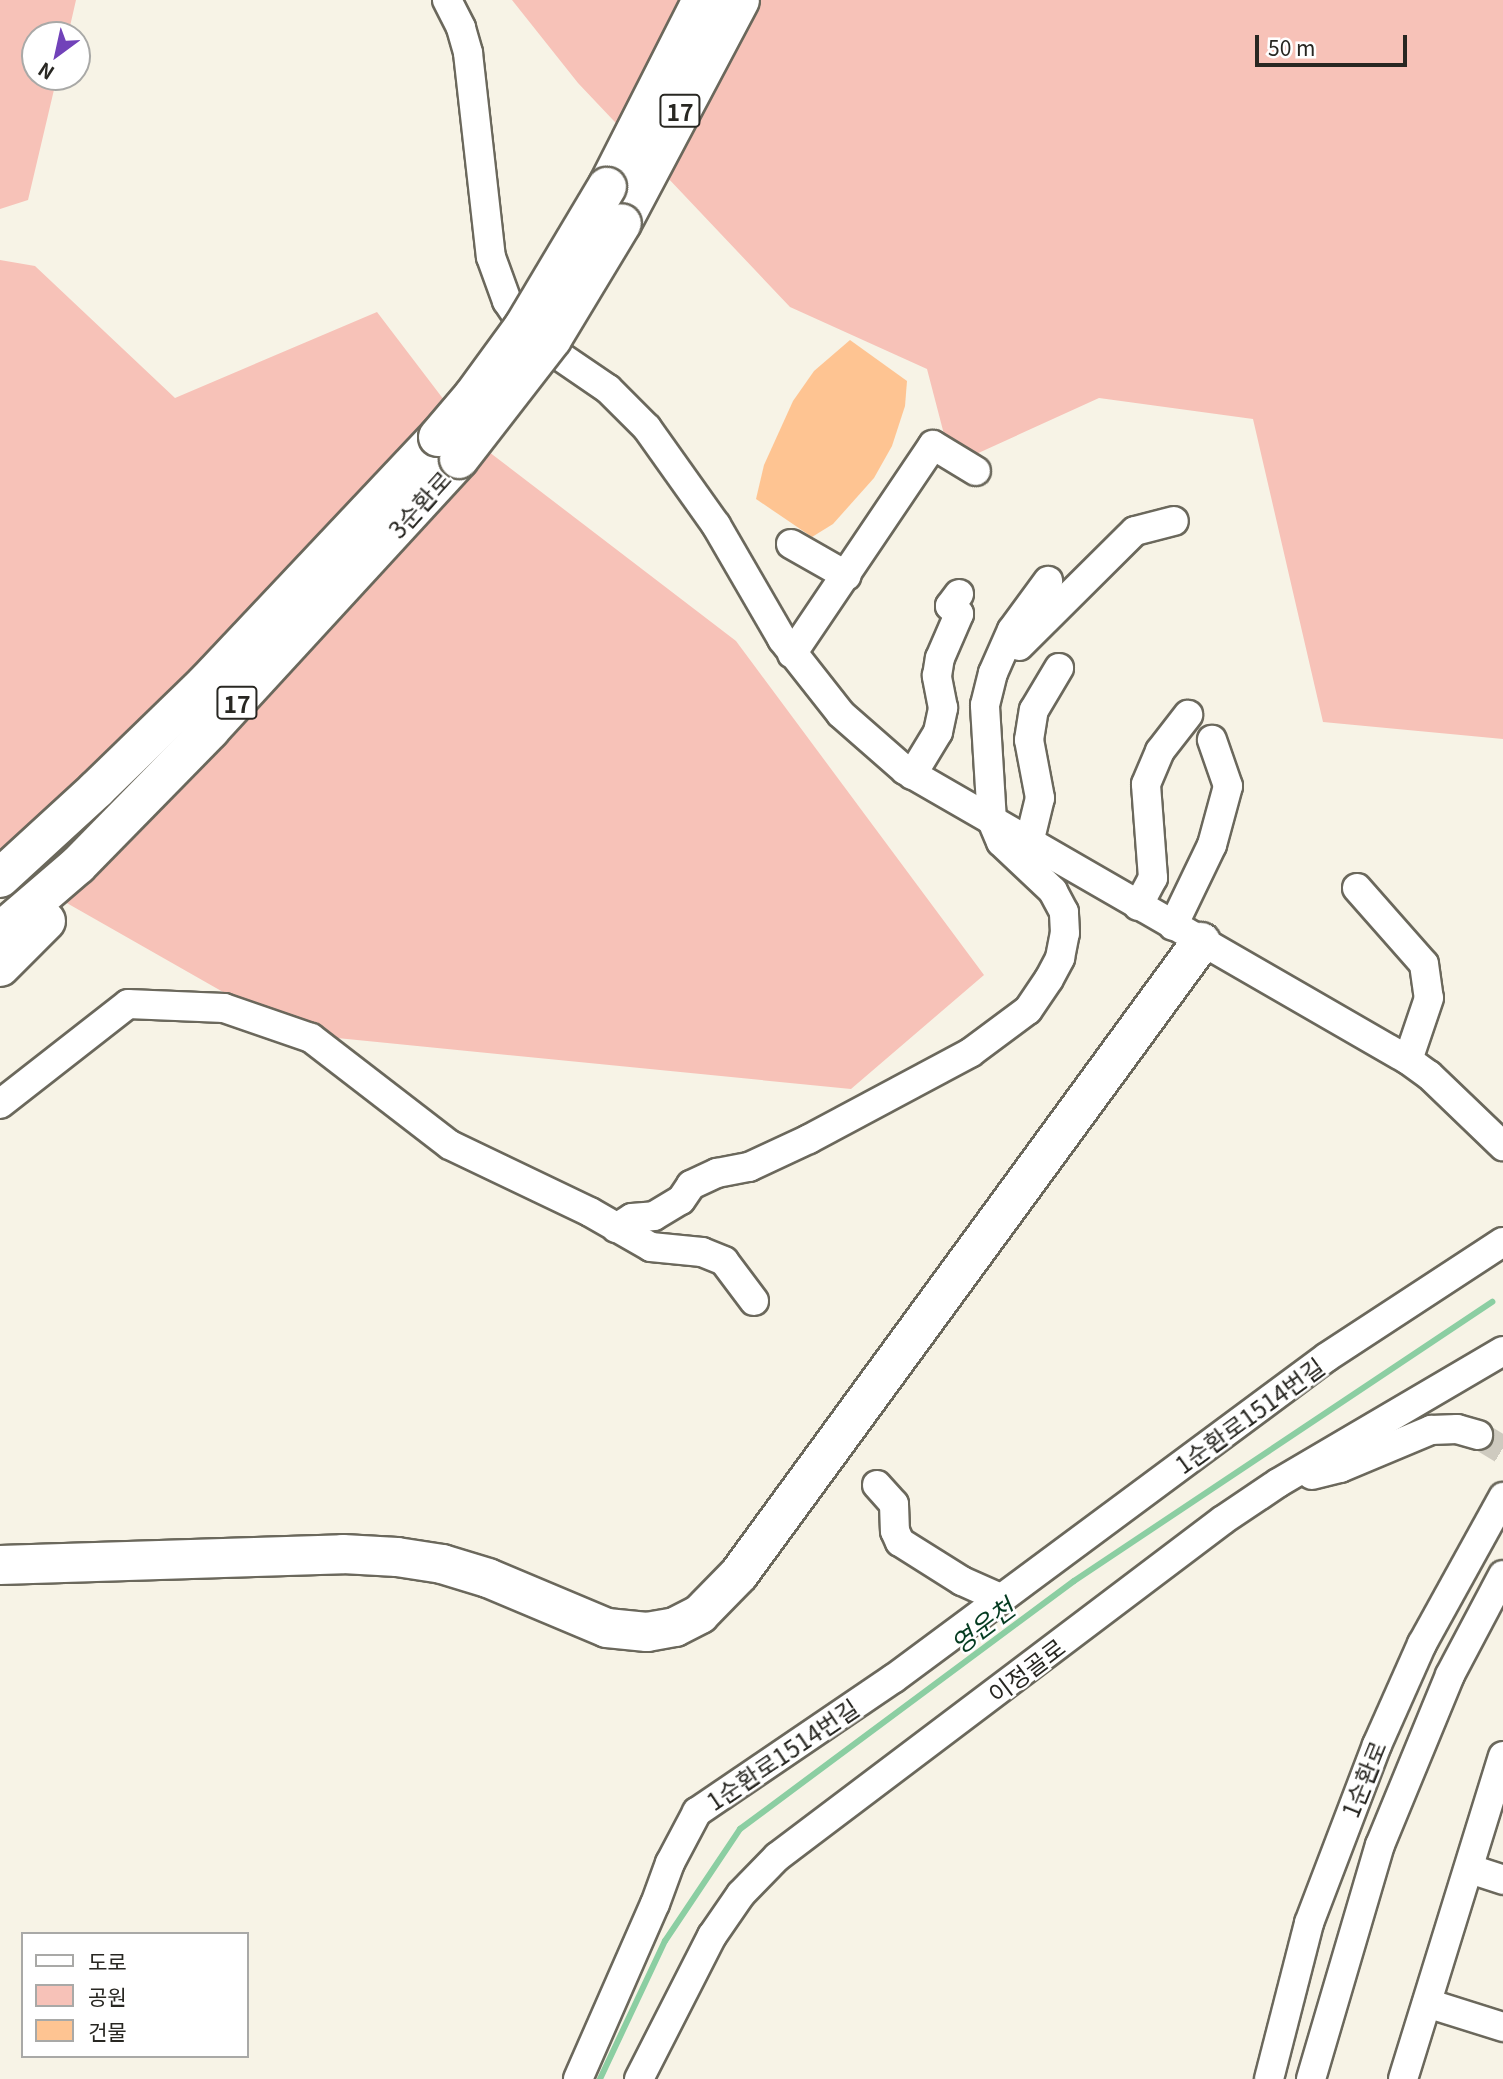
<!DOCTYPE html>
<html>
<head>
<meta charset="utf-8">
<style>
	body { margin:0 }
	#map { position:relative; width:1503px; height:2079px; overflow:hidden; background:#f7f3e6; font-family:Georgia,"Noto Sans KR",serif }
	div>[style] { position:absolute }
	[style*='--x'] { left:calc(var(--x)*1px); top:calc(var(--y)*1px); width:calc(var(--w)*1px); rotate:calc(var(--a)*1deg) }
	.green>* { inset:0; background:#f7c2b8 }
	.stream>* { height:6px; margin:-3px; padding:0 3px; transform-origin:3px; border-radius:3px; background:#8bcea2 }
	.building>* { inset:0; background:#fec492 }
	.minor-tunnel>* { height:28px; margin-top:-14px; transform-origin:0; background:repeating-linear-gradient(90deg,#cecabf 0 28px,transparent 0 42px) }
	.roads { filter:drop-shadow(2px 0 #6b685c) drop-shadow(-2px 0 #6b685c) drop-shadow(0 2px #6b685c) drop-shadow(0 -2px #6b685c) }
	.minor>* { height:28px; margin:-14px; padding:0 14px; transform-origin:14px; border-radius:14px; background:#fff }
	.highway>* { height:38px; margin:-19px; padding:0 19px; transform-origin:19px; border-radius:19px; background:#fff }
	.bridges { filter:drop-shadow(2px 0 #6b685c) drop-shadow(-2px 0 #6b685c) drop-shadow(0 2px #6b685c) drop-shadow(0 -2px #6b685c) }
	.highway-bridge>* { height:38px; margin:-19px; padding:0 19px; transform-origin:19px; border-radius:19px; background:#fff }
	span { translate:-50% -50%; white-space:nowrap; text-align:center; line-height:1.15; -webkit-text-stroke:5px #fff; paint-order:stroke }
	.shield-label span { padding:2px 5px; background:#fff; border:2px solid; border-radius:5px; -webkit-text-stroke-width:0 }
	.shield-label { font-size:23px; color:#282722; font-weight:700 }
	.street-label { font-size:24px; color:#282722 }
	.water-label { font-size:26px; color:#043b20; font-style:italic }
	.legend { position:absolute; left:21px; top:1932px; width:228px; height:126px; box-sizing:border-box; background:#fff; border:2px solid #a9a9a7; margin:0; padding:9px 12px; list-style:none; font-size:21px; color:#282722 }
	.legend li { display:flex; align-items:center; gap:14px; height:35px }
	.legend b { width:35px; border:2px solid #a9a9a7 }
	.north { position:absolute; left:21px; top:21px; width:70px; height:70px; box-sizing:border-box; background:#fff; border:2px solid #a9a9a7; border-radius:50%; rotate:213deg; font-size:19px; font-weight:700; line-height:28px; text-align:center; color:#282722 }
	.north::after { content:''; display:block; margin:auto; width:24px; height:32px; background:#7142b9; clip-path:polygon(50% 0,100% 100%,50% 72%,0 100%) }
	.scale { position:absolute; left:1255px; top:35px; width:152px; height:32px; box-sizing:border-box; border:4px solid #282722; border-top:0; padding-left:9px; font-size:21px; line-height:24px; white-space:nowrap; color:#282722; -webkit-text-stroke:5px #fff; paint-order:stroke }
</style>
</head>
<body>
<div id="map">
	<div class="green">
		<i style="clip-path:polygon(0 0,76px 0,68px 35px,35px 35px,35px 77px,57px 77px,28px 200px,0 209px)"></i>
		<i style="clip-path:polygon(512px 0,1503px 0,1503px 739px,1323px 722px,1253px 419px,1099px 398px,952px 465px,927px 369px,790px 307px,578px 83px)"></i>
		<i style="clip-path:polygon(0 260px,35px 266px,175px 398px,377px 312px,476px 442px,736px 641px,984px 975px,851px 1089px,297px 1034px,0 865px)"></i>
	</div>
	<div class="stream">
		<i style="--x:600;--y:2079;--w:153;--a:-64.8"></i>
		<i style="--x:665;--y:1941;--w:135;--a:-56.2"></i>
		<i style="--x:740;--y:1829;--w:416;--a:-36.6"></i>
		<i style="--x:1074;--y:1581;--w:503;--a:-33.72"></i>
	</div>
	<div class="building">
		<i style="clip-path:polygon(850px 340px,907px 381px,905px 406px,892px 446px,874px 478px,833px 524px,812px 537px,756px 499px,764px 465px,793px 401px,814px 371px)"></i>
	</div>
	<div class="minor-tunnel">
		<i style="--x:1478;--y:1435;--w:29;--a:31"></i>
	</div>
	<div class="roads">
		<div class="minor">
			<i style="--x:447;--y:0;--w:31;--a:63"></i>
			<i style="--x:461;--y:28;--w:26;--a:74"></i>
			<i style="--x:468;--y:53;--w:205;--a:83.6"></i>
			<i style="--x:491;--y:257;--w:47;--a:70"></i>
			<i style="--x:507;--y:301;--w:18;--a:56"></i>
			<i style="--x:517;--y:316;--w:38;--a:48"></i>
			<i style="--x:542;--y:344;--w:80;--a:34.3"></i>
			<i style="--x:608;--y:389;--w:55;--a:45"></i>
			<i style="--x:647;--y:428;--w:119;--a:54.6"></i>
			<i style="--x:716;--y:525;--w:132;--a:59.9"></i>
			<i style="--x:782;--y:639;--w:95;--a:51.8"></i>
			<i style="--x:841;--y:714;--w:85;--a:41.2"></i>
			<i style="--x:905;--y:770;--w:581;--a:29.97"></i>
			<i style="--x:1408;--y:1060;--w:26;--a:36"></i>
			<i style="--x:1429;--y:1075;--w:103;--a:43.8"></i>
			<i style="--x:791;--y:544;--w:64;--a:29.7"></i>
			<i style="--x:1019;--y:646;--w:163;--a:-44.8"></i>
			<i style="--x:1135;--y:531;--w:40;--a:-14.4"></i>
			<i style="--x:792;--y:654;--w:252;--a:-56"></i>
			<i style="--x:933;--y:445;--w:50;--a:31.2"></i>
			<i style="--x:912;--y:775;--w:50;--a:-58.8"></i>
			<i style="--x:938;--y:732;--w:25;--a:-78"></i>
			<i style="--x:943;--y:708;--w:33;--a:-101"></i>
			<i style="--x:937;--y:676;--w:18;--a:-81"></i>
			<i style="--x:940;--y:658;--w:48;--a:-66.6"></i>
			<i style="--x:959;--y:614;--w:12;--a:-138"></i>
			<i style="--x:950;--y:606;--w:15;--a:-53"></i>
			<i style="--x:1029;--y:843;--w:46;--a:-76.3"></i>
			<i style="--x:1040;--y:798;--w:59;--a:-100.7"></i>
			<i style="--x:1029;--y:740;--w:30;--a:-81"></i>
			<i style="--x:1034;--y:710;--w:49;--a:-59.2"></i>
			<i style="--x:1357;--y:888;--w:101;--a:48.6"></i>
			<i style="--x:1424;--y:964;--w:34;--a:82"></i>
			<i style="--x:1429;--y:998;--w:65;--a:108.7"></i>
			<i style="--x:1138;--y:906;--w:32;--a:-62"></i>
			<i style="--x:1153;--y:878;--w:94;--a:-94.3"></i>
			<i style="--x:1146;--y:784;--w:36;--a:-67"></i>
			<i style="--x:1160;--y:751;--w:46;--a:-52.1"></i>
			<i style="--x:1173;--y:926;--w:90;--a:-64.3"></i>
			<i style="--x:1212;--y:845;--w:61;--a:-74.8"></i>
			<i style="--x:1228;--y:786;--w:49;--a:-109.2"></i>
			<i style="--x:0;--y:1104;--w:162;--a:-38"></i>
			<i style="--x:128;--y:1004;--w:96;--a:2.4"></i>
			<i style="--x:224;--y:1008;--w:92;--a:19"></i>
			<i style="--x:311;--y:1038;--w:175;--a:37.6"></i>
			<i style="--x:450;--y:1145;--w:155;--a:25.6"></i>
			<i style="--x:590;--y:1212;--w:70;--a:29.8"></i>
			<i style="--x:651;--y:1247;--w:51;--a:5.6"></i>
			<i style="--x:702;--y:1252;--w:24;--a:22"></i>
			<i style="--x:724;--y:1261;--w:50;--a:53.1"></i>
			<i style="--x:616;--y:1228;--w:19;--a:-32"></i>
			<i style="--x:632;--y:1218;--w:22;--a:-5"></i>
			<i style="--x:654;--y:1216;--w:31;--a:-31"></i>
			<i style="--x:681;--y:1200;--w:18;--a:-56"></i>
			<i style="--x:691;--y:1185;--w:29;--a:-25"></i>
			<i style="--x:717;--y:1173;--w:33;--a:-11"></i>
			<i style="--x:749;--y:1167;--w:66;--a:-25"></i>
			<i style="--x:809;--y:1139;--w:183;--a:-28.1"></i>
			<i style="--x:970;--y:1053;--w:72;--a:-36.6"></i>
			<i style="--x:1028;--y:1010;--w:37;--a:-56"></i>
			<i style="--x:1049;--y:979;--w:24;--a:-62"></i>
			<i style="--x:1060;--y:958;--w:25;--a:-79"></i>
			<i style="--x:1065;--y:933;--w:21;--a:-93"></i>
			<i style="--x:1064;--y:912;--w:24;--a:-118"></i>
			<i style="--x:1053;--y:891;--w:71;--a:-136.7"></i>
			<i style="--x:1001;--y:842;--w:23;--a:-113"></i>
			<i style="--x:992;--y:821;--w:116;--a:-93.5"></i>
			<i style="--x:985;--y:705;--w:33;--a:-76"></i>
			<i style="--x:993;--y:673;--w:47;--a:-66.2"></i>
			<i style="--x:1012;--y:630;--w:61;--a:-53.7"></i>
			<i style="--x:1312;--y:1475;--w:29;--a:-14"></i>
			<i style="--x:1340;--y:1468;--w:99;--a:-22.7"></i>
			<i style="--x:1431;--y:1430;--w:26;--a:-2"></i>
			<i style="--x:1457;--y:1429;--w:22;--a:16"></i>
			<i style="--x:877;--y:1485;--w:25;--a:48"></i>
			<i style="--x:894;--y:1504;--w:27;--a:88"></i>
			<i style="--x:895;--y:1531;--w:12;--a:66"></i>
			<i style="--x:900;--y:1542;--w:73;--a:32.2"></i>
			<i style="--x:962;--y:1581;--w:42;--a:24.1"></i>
			<i style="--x:1470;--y:1869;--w:35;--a:18"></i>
			<i style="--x:1427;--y:2003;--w:80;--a:17.5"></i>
			<i style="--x:578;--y:2079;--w:191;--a:-66.3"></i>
			<i style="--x:655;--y:1904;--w:44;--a:-69.9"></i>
			<i style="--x:670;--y:1863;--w:58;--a:-62.1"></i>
			<i style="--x:697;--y:1812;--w:237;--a:-34.2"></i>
			<i style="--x:893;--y:1679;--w:540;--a:-36.57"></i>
			<i style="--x:1327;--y:1357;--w:210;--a:-33.2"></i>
			<i style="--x:639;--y:2079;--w:161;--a:-63"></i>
			<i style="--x:712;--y:1936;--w:51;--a:-55.4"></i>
			<i style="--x:741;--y:1894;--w:52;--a:-45.8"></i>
			<i style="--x:777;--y:1857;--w:559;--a:-37.07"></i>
			<i style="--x:1223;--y:1520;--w:66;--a:-33.9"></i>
			<i style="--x:1278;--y:1483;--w:261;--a:-30.4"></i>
			<i style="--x:1269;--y:2079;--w:161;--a:-75.6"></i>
			<i style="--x:1309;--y:1923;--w:191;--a:-69.1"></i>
			<i style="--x:1377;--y:1745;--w:111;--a:-66"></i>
			<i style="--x:1422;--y:1644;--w:168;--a:-61.1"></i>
			<i style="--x:1311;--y:2079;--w:244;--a:-73.6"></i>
			<i style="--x:1380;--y:1845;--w:184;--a:-67.6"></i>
			<i style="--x:1450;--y:1675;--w:113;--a:-62.1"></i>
			<i style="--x:1403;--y:2079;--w:338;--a:-72.8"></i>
		</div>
		<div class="highway">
			<i style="--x:607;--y:187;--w:210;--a:-63.1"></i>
			<i style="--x:622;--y:223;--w:252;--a:-62.1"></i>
			<i style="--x:0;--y:878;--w:132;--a:-42.5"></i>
			<i style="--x:97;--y:789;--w:153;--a:-44.2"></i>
			<i style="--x:207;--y:682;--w:337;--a:-46.7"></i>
			<i style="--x:0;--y:932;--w:103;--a:-40.7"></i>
			<i style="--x:78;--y:865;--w:189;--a:-45.6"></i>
			<i style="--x:210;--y:730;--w:368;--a:-47.4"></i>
			<i style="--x:0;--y:967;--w:65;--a:-45"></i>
			<i style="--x:0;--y:1565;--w:343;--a:-1.8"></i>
			<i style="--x:343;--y:1554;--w:54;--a:3.2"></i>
			<i style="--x:397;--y:1557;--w:46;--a:8.8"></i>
			<i style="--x:442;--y:1564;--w:48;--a:16.9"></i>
			<i style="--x:488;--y:1578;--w:129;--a:22.8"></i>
			<i style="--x:607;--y:1628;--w:40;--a:5.7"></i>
			<i style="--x:647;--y:1632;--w:28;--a:-10"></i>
			<i style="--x:675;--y:1627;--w:28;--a:-27"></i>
			<i style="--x:700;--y:1614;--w:56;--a:-45.7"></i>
			<i style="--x:739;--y:1574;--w:783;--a:-53.83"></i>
		</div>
	</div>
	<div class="bridges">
		<div class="highway-bridge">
			<i style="--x:438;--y:437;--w:54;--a:-49.5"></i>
			<i style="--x:473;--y:396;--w:87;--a:-53.9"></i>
			<i style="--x:524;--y:326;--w:162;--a:-59.2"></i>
			<i style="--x:459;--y:459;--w:152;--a:-52.2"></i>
			<i style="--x:552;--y:339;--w:135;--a:-58.9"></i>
		</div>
	</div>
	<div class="shield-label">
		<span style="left:680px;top:111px">17</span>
		<span style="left:237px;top:703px">17</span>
	</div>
	<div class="street-label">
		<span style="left:419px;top:504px;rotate:-48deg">3순환로</span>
		<span style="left:1249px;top:1415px;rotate:-36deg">1순환로1514번길</span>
		<span style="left:1026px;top:1670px;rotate:-37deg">이정골로</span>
		<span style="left:782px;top:1754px;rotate:-34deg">1순환로1514번길</span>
		<span style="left:1363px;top:1779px;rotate:-68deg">1순환로</span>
	</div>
	<div class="water-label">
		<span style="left:982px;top:1625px;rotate:-37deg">영운천</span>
	</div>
	<ul class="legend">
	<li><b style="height:9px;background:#fff"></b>도로</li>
	<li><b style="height:19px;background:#f7c2b8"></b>공원</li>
	<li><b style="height:19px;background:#fec492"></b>건물</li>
	</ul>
	<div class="north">N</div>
	<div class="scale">50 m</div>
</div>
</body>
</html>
